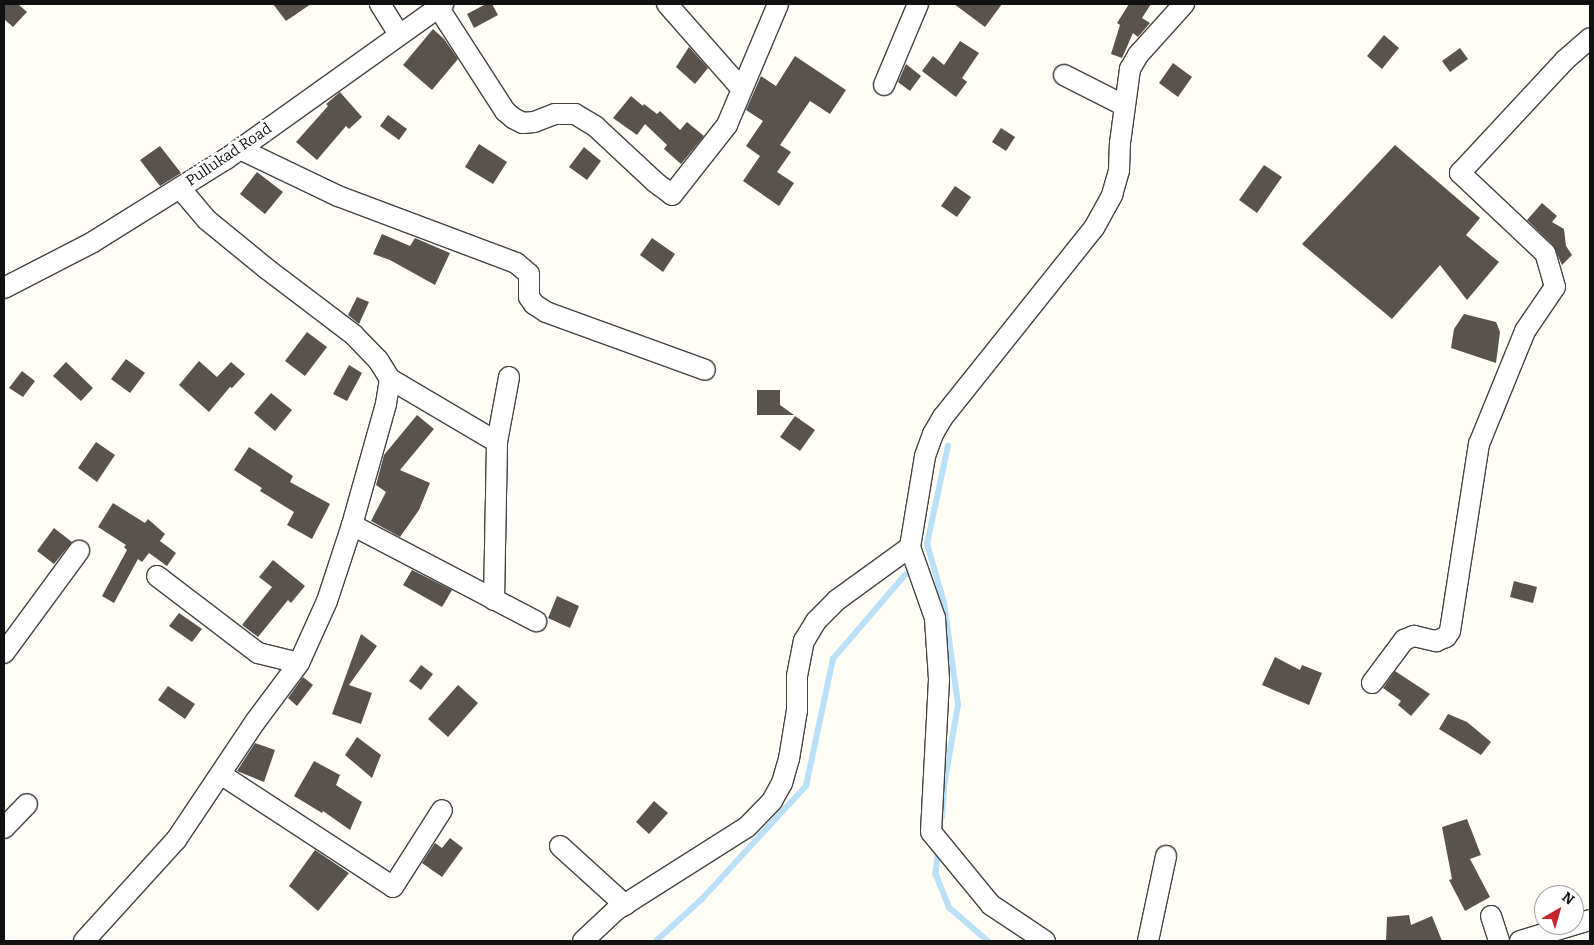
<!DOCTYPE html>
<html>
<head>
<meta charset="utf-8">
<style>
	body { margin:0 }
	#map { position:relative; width:1594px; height:945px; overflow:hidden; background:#fffdf5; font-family:Bitter,serif }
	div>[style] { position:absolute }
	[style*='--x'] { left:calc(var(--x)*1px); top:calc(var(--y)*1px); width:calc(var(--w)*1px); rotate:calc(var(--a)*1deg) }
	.stream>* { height:5.5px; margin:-2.75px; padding:0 2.75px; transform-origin:2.75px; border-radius:2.75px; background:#b9e0f7 }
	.building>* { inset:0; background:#5a524d }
	.roads { filter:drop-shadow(1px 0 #444) drop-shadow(-1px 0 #444) drop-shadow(0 1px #444) drop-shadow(0 -1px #444) }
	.minor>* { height:20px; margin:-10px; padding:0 10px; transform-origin:10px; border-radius:10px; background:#fff }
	span { translate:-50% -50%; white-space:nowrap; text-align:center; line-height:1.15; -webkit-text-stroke:5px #fff; paint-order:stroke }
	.street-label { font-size:15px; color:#111 }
	.frame { position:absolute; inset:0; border:5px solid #111; pointer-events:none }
	.north { position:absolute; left:1534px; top:885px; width:50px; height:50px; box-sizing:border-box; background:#fff; border:1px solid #a0a0a0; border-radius:50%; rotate:38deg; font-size:14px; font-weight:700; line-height:20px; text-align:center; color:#111 }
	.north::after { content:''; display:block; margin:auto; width:18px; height:22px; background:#c4262e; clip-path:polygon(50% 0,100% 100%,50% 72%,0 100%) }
</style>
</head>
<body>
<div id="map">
	<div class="stream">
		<i style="--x:942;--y:817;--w:31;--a:-86"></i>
		<i style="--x:944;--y:786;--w:82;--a:-80.2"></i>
		<i style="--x:958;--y:705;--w:103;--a:-97.8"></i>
		<i style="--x:944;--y:603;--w:61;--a:-106.1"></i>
		<i style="--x:927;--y:544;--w:100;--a:-77.9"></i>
		<i style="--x:939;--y:849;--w:25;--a:97"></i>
		<i style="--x:936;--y:874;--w:37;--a:68"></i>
		<i style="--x:950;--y:908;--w:50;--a:41"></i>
		<i style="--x:656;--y:941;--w:62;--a:-42.4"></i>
		<i style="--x:702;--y:899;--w:154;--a:-47.4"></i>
		<i style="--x:806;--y:786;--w:130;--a:-78"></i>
		<i style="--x:833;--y:659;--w:111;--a:-49.4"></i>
	</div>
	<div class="building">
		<i style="clip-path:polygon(4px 4px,18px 4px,27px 12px,13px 27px,4px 19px)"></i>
		<i style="clip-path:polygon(273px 4px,311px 4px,286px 21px)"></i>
		<i style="clip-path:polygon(486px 4px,492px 4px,498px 15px,474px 28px,467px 14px)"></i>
		<i style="clip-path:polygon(954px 4px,1002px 4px,985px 27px)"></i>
		<i style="clip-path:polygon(1129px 4px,1151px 4px,1142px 18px,1150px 23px,1138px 37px,1133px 33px,1122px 58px,1111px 54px,1120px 25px,1117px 23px)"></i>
		<i style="clip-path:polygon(433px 29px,444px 39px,458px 59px,432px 90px,403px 65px)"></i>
		<i style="clip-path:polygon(1384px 35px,1399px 48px,1382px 69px,1367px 56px)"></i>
		<i style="clip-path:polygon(960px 41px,979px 53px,962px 78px,967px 82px,956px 97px,922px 71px,933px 56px,944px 65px)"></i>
		<i style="clip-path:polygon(689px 47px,708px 68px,695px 84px,676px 67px)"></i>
		<i style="clip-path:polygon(1460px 48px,1468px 59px,1450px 72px,1442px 61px)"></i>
		<i style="clip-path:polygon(795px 56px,846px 90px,830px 114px,810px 101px,780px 145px,791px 152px,777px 172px,794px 183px,779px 206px,743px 181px,760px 156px,746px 146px,763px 121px,746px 110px,761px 76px,776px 86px)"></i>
		<i style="clip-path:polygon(1173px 63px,1192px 77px,1178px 97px,1159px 83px)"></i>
		<i style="clip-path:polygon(906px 64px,921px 76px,910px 91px,898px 82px)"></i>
		<i style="clip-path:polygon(340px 92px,362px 117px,349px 129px,346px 126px,317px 160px,296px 142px,328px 106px,326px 104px)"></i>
		<i style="clip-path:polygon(631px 96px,643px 106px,644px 104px,657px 114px,660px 111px,680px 130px,687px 122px,704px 136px,681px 164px,664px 149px,667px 145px,645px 124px,637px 135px,613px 118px)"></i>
		<i style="clip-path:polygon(388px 115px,407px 129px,399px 140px,380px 126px)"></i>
		<i style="clip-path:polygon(1001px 128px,1015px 137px,1006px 151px,992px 142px)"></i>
		<i style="clip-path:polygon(479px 144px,507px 162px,493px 184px,465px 167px)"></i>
		<i style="clip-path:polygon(1395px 145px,1480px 218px,1466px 235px,1499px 262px,1467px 300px,1440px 265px,1392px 319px,1302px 244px)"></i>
		<i style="clip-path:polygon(160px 146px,181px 173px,160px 186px,140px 160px)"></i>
		<i style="clip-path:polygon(584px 147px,601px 161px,587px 180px,569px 167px)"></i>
		<i style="clip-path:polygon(1264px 165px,1282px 177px,1257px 213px,1239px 200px)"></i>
		<i style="clip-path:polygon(257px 172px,283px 192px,265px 214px,240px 194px)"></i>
		<i style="clip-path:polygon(955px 186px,971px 197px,957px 217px,941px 206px)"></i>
		<i style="clip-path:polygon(1542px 203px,1557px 216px,1552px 222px,1564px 229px,1566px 246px,1572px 255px,1562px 265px,1553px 245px,1527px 220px)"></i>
		<i style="clip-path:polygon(382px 234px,410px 246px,415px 238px,450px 253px,435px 285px,390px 260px,373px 254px)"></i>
		<i style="clip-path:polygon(652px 238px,675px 254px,663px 272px,640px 255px)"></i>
		<i style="clip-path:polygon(357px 297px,369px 302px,359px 324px,348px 315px)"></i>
		<i style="clip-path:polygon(1464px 314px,1496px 322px,1500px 332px,1496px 363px,1451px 348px,1454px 329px)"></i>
		<i style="clip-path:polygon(307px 332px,327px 347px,305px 376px,285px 361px)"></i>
		<i style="clip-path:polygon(126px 359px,145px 373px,130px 393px,111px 379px)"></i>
		<i style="clip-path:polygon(199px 361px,217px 377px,231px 362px,245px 374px,232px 388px,230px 387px,209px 412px,179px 385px)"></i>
		<i style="clip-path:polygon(66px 362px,93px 388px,81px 401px,53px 376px)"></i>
		<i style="clip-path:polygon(349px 365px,362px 373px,347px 401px,333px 394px)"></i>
		<i style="clip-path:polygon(22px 371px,35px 381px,23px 397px,9px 388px)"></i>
		<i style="clip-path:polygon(757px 390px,780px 390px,780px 405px,794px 415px,757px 415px)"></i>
		<i style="clip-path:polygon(271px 393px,292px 410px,275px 431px,254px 413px)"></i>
		<i style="clip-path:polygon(417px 415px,434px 429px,400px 470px,430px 483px,419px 510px,400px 537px,371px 521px,386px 492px,376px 485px,384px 455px)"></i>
		<i style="clip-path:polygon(795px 416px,815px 430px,800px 451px,780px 437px)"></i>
		<i style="clip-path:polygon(96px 442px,115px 455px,97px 482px,78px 468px)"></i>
		<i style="clip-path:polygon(249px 447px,293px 476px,290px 482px,330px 504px,312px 539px,287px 525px,294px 512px,260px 491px,262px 488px,234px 470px)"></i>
		<i style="clip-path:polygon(113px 503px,145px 523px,148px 519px,165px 534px,160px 541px,176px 553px,167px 566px,149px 553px,142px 562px,138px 559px,114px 603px,102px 596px,127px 550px,124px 547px,126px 545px,98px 527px)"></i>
		<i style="clip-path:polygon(54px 528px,72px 542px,54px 564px,37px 551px)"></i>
		<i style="clip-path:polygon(273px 560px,305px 586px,291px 603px,288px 600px,258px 637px,242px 625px,272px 587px,259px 577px)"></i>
		<i style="clip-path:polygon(412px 570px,452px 590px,442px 607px,403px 585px)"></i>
		<i style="clip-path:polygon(1514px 581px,1537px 587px,1533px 603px,1510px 597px)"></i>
		<i style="clip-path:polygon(557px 596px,579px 606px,570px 628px,548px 618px)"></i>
		<i style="clip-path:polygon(179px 613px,202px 629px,192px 642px,169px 626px)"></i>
		<i style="clip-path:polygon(361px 634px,377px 646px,349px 685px,372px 693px,361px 724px,332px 714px)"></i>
		<i style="clip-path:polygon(1275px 657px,1300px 670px,1302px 665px,1322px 673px,1309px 705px,1262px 685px)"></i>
		<i style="clip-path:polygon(421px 665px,433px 674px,421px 690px,409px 681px)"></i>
		<i style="clip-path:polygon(1395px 671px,1430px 694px,1411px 716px,1398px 705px,1401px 701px,1383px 688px)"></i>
		<i style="clip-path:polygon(303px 677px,313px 685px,297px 706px,288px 698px)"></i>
		<i style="clip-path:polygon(458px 685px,478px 703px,448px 737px,428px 719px)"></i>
		<i style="clip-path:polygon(168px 686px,195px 704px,185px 719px,158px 700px)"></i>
		<i style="clip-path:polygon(1448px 714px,1467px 722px,1491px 742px,1481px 755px,1439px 729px)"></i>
		<i style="clip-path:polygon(357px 737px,381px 755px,372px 778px,345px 755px)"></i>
		<i style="clip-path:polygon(255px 743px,275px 750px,264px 782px,237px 771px)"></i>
		<i style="clip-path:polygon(314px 761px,340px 775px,336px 785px,362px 802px,350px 830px,323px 811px,322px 813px,294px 796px)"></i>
		<i style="clip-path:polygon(654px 801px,668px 813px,649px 834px,636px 822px)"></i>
		<i style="clip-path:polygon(1467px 819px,1481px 855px,1470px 859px,1490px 897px,1465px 911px,1449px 880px,1452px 879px,1442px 827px)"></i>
		<i style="clip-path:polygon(450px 838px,463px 848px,442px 877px,422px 863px,435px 843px,442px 848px)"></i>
		<i style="clip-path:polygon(315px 850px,349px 873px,318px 911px,289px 886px)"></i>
		<i style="clip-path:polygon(1409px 915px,1411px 925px,1432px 916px,1442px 941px,1386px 941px,1387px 917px)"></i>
	</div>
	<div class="roads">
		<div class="minor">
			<i style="--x:380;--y:4;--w:36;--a:58"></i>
			<i style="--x:667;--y:4;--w:113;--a:48.6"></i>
			<i style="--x:438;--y:7;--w:124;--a:57.2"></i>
			<i style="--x:505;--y:111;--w:11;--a:41"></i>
			<i style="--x:513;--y:118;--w:11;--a:27"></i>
			<i style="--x:523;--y:123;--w:11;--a:-5"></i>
			<i style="--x:534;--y:122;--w:22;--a:-21"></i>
			<i style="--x:555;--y:114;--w:20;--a:0"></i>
			<i style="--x:575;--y:114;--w:23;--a:31"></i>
			<i style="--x:595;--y:126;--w:82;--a:43"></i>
			<i style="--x:655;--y:182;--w:21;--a:37"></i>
			<i style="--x:672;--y:195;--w:89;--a:-51.8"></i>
			<i style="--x:727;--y:125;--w:131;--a:-67.1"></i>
			<i style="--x:1064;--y:75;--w:68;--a:26.9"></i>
			<i style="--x:884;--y:85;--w:88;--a:-67.2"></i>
			<i style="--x:240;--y:149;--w:109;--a:25.6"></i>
			<i style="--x:338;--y:196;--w:190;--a:20.6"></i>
			<i style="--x:516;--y:263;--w:17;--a:40"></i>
			<i style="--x:529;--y:274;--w:23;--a:90"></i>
			<i style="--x:529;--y:297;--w:9;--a:54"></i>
			<i style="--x:534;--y:304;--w:14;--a:34"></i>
			<i style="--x:546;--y:312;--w:169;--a:20"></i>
			<i style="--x:4;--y:288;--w:100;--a:-27.3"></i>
			<i style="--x:93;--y:242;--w:157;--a:-32"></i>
			<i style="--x:226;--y:159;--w:267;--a:-35.5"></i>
			<i style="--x:390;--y:379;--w:124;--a:30.5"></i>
			<i style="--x:352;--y:525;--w:208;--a:27.6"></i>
			<i style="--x:157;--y:576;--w:127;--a:37.3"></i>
			<i style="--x:258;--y:653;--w:42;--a:13.7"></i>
			<i style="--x:494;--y:600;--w:158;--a:-88.9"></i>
			<i style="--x:497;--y:442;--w:66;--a:-79.5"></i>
			<i style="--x:4;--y:653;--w:127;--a:-53.7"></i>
			<i style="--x:1372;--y:683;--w:54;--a:-53.3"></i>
			<i style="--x:1404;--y:640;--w:11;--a:-22"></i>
			<i style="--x:1414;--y:636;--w:23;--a:13"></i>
			<i style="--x:1436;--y:641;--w:11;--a:-22"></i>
			<i style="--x:1446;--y:637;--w:7;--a:-56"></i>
			<i style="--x:1450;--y:631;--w:189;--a:-81.2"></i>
			<i style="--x:1479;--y:444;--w:122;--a:-67.8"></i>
			<i style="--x:1525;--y:331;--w:53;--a:-55.7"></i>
			<i style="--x:1555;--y:287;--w:35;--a:-106"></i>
			<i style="--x:1545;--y:253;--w:117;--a:-136.7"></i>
			<i style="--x:1460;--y:173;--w:154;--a:-47.1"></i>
			<i style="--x:1565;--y:60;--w:33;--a:-41"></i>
			<i style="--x:222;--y:775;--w:204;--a:33.2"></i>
			<i style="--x:393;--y:887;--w:91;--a:-57.5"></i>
			<i style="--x:4;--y:828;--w:33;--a:-46"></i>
			<i style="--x:560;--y:846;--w:88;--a:42.2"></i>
			<i style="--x:1491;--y:916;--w:26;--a:72"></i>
			<i style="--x:84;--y:941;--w:137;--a:-47.7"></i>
			<i style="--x:176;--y:840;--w:142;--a:-56.2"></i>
			<i style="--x:255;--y:722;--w:74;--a:-53.3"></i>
			<i style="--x:299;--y:663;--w:68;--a:-65.7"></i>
			<i style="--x:327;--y:601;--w:80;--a:-71.8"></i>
			<i style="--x:352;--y:525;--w:126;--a:-74.3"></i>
			<i style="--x:386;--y:404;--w:25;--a:-81"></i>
			<i style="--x:390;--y:379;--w:22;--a:-122"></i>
			<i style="--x:378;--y:360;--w:35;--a:-134"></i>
			<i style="--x:354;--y:335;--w:109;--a:-142.8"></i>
			<i style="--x:267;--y:269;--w:77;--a:-140.8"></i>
			<i style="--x:207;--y:220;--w:42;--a:-130.2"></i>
			<i style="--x:583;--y:941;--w:45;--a:-43.2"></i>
			<i style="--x:616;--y:910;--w:155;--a:-32.4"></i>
			<i style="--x:747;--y:827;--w:36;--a:-46"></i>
			<i style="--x:772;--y:801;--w:21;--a:-61"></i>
			<i style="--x:782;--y:783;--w:25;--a:-74"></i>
			<i style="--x:789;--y:759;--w:50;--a:-80.7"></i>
			<i style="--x:797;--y:710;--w:34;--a:-90"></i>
			<i style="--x:797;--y:676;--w:36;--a:-79"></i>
			<i style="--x:804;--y:641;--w:23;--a:-59"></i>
			<i style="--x:816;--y:621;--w:30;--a:-45"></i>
			<i style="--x:837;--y:600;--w:90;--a:-36"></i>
			<i style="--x:1045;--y:941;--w:65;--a:-146.3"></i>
			<i style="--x:991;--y:905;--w:94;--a:-129.4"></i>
			<i style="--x:931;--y:832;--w:153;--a:-87"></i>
			<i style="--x:939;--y:679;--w:61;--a:-93.8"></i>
			<i style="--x:935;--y:618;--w:75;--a:-109.4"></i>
			<i style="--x:910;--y:547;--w:92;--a:-80.6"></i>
			<i style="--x:925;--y:456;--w:23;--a:-70"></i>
			<i style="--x:933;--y:434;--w:20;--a:-60"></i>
			<i style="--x:943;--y:417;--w:242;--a:-51.4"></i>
			<i style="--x:1094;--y:228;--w:38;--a:-61"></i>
			<i style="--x:1112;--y:195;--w:26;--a:-74"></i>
			<i style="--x:1119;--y:170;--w:27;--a:-88"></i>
			<i style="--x:1120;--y:143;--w:75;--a:-82.3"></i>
			<i style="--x:1130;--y:69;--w:16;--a:-60"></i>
			<i style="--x:1138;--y:55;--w:69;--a:-48"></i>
			<i style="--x:1148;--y:941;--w:87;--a:-78"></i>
			<i style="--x:1520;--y:941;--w:73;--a:-16.7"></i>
		</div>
	</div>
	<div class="street-label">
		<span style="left:229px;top:155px;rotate:-34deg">Pullukad Road</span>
	</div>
	<div class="frame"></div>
	<div class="north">N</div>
</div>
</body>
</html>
